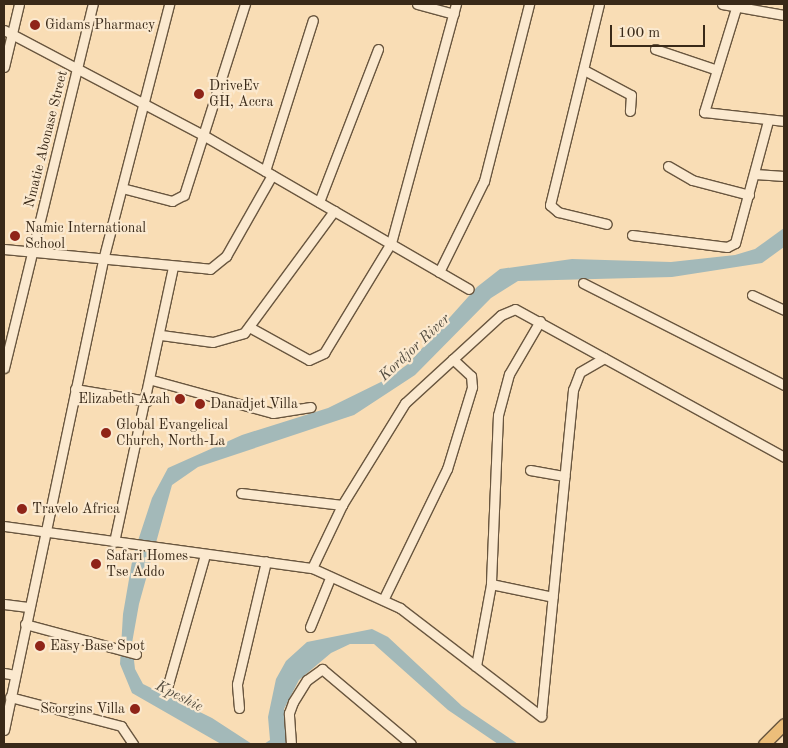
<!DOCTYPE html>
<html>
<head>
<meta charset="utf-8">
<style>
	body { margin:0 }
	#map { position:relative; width:788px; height:748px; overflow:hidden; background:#f9ddb5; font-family:"Old Standard TT",serif }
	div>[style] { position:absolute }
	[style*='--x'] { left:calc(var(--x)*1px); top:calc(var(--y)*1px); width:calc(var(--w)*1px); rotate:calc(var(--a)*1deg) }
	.water>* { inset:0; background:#a3b9b9 }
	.roads { filter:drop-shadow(1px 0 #69563f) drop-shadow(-1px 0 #69563f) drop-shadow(0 1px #69563f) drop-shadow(0 -1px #69563f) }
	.minor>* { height:9px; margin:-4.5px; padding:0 4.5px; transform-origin:4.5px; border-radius:4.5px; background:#fbe9cf }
	.major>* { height:11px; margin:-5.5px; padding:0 5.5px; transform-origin:5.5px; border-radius:5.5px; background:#ecbe7a }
	.dots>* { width:14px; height:14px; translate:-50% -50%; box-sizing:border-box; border:2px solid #fbe9cf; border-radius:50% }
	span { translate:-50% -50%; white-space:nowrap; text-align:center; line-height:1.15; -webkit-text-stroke:4.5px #fbe9cf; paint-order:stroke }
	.poi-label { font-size:14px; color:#392918 }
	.left { translate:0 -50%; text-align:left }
	.right { translate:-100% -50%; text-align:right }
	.street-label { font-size:14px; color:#392918 }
	.water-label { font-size:15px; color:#544d40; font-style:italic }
	.frame { position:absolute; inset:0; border:5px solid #392918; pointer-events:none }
	.scale { position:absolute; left:610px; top:25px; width:95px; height:22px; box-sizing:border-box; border:2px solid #392918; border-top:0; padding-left:6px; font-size:15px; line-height:18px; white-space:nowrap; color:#392918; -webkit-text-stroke:4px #fbe9cf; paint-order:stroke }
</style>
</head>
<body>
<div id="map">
	<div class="water">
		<i style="clip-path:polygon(784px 228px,784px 247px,762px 263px,672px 277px,518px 281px,491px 298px,415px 375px,354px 415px,198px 467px,172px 485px,139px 604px,132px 643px,135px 669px,143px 684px,212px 718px,252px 744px,221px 744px,132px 693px,120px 664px,123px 614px,133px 556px,152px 498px,168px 468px,242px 435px,328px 408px,387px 379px,408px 364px,477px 287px,500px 269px,572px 259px,671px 262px,735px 255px,755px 249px)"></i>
		<i style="clip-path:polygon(372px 629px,388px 637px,462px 706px,518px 744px,498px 744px,448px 710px,374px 644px,350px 644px,331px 653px,299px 680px,284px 709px,287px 744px,264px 744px,270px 740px,268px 717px,276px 679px,286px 661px,307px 642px)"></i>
	</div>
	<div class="roads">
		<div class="minor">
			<i style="--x:417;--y:4;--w:38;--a:15"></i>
			<i style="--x:599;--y:4;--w:207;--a:103.7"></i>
			<i style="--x:550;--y:205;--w:11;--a:41"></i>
			<i style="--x:558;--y:212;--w:50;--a:13.8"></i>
			<i style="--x:722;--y:4;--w:63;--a:10.1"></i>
			<i style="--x:736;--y:8;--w:109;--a:107.1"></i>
			<i style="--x:704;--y:112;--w:81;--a:6.4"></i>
			<i style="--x:4;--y:30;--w:225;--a:27.8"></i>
			<i style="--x:203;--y:135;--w:307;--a:30.1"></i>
			<i style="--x:655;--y:49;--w:65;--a:18.7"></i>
			<i style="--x:4;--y:67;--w:65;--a:-76.6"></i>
			<i style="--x:584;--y:70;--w:53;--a:28"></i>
			<i style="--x:631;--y:95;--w:16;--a:94"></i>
			<i style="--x:668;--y:166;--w:28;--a:30"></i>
			<i style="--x:692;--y:180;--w:59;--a:14.7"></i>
			<i style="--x:265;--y:171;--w:158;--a:-72.4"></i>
			<i style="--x:755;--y:174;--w:29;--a:4"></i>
			<i style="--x:122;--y:188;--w:52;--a:14.6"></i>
			<i style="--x:172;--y:201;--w:13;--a:-27"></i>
			<i style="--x:184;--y:195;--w:201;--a:-72.3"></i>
			<i style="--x:319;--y:202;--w:164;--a:-68.9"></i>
			<i style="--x:632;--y:235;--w:96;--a:7.2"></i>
			<i style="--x:727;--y:247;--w:9;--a:-27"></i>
			<i style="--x:735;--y:243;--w:126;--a:-74.9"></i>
			<i style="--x:4;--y:249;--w:207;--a:5.5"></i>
			<i style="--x:210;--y:269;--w:21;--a:-39"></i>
			<i style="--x:226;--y:256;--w:93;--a:-60.4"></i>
			<i style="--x:439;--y:272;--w:102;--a:-63.7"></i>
			<i style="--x:484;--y:181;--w:183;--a:-75.7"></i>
			<i style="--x:583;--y:283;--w:225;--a:26.9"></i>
			<i style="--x:752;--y:295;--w:35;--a:25"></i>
			<i style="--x:540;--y:321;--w:61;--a:120.3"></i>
			<i style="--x:509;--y:374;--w:42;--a:105"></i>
			<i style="--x:498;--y:415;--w:169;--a:92.4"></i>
			<i style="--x:491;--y:584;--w:63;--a:11.8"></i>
			<i style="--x:251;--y:328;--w:66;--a:28.9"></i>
			<i style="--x:309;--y:360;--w:17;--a:-25"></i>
			<i style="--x:324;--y:353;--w:129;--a:-58.7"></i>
			<i style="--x:391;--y:243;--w:248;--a:-74.8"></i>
			<i style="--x:161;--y:335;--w:52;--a:7.7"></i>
			<i style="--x:213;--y:342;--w:32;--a:-16"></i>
			<i style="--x:244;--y:333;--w:152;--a:-53.6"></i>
			<i style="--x:4;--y:368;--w:375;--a:-76.3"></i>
			<i style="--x:152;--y:380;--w:125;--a:15.3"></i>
			<i style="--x:273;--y:413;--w:38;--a:-9"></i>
			<i style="--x:75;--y:389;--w:73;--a:9.5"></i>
			<i style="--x:530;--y:470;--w:35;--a:10"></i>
			<i style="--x:241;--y:493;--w:102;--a:6.8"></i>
			<i style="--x:4;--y:526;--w:311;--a:7.8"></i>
			<i style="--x:312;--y:568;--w:97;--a:24.4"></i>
			<i style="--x:400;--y:608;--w:178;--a:37.5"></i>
			<i style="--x:114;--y:542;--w:281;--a:-77.9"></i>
			<i style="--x:312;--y:568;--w:70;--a:-64.5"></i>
			<i style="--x:342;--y:505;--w:120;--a:-58.3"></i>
			<i style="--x:405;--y:403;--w:130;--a:-42.5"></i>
			<i style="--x:501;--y:315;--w:15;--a:-23"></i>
			<i style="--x:515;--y:309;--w:307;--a:28.8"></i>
			<i style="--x:384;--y:598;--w:144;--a:-64"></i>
			<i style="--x:447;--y:469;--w:86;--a:-73"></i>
			<i style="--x:472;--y:387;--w:11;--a:-95"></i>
			<i style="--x:471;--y:376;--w:25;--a:-137"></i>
			<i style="--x:4;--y:604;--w:24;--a:7"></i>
			<i style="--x:25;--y:624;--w:115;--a:15.1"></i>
			<i style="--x:310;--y:627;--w:53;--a:-67.8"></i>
			<i style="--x:476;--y:666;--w:83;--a:-79.6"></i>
			<i style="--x:4;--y:673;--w:11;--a:10"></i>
			<i style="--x:167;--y:688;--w:138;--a:-74.1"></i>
			<i style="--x:10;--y:697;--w:115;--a:14.6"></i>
			<i style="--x:121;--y:726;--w:22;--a:56"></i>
			<i style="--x:239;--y:708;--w:24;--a:-95"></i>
			<i style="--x:237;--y:684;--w:126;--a:-76.7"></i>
			<i style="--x:541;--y:716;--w:328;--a:-84.4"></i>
			<i style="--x:573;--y:390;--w:19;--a:-69"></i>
			<i style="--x:580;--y:372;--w:28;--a:-30"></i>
			<i style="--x:4;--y:730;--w:480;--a:-78.1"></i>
			<i style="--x:103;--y:260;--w:264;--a:-75.5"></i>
			<i style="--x:291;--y:744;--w:31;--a:-94"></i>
			<i style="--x:289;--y:713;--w:12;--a:-70"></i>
			<i style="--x:293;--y:702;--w:26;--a:-58"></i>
			<i style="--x:307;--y:680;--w:19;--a:-36"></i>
			<i style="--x:322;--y:669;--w:116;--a:40.1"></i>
		</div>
		<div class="major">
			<i style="--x:764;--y:744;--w:28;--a:-45"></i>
		</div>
	</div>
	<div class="dots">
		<i style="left:35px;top:25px;background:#8f2418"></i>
		<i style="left:199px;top:94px;background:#8f2418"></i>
		<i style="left:15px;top:236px;background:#8f2418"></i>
		<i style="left:180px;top:399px;background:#8f2418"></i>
		<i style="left:200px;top:404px;background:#8f2418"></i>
		<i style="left:106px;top:433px;background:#8f2418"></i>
		<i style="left:22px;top:509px;background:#8f2418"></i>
		<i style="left:96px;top:564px;background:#8f2418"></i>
		<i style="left:40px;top:646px;background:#8f2418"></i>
		<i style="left:135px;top:709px;background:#8f2418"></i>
	</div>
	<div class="poi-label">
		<span class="left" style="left:45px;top:25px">Gidams Pharmacy</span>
		<span class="left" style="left:209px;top:94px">DriveEv<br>GH, Accra</span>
		<span class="left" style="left:25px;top:236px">Namic International<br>School</span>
		<span class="right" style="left:170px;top:399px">Elizabeth Azah</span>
		<span class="left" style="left:210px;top:404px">Danadjet Villa</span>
		<span class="left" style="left:116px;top:433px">Global Evangelical<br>Church, North-La</span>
		<span class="left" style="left:32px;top:509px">Travelo Africa</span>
		<span class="left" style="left:106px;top:564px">Safari Homes<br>Tse Addo</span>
		<span class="left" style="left:50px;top:646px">Easy Base Spot</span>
		<span class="right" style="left:125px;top:709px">Scorgins Villa</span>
	</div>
	<div class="street-label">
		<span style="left:46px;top:139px;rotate:-76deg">Nmatie Abonase Street</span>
	</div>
	<div class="water-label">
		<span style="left:415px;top:348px;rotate:-43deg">Kordjor River</span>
		<span style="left:179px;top:697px;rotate:27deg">Kpeshie</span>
	</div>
	<div class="frame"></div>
	<div class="scale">100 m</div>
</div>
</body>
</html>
